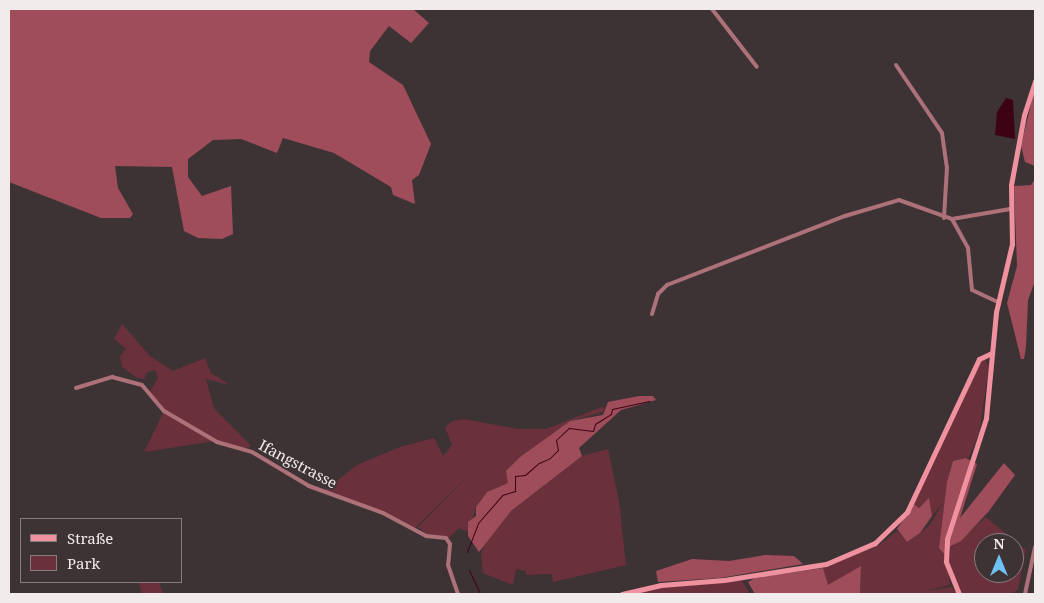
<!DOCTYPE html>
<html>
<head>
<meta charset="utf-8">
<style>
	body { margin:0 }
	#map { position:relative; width:1044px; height:603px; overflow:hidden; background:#3e3334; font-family:"Noto Serif",serif }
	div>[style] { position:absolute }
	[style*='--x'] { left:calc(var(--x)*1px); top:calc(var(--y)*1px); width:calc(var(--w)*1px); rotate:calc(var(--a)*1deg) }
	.green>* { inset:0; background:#6a303b }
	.forest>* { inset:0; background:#9f4d5b }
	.water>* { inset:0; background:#3d0314 }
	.stream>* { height:1px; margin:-0.5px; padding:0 0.5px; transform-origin:0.5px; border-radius:0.5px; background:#3d0314 }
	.street>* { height:4px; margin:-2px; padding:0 2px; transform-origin:2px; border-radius:2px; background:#ad7179 }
	.secondary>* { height:5px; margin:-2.5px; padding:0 2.5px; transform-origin:2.5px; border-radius:2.5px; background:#ef919f }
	span { translate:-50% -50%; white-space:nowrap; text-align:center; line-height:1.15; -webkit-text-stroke:4px #3e3334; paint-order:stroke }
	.street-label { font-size:15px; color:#f2ebec }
	.frame { position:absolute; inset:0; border:10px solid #f2ebec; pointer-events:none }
	.legend { position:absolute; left:20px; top:518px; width:162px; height:65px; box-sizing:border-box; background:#3e3334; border:1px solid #867d7e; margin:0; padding:6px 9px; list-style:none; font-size:15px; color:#f2ebec }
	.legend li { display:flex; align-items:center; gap:10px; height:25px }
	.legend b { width:25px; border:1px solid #867d7e }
	.north { position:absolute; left:974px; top:533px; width:50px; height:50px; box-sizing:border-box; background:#3e3334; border:1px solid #867d7e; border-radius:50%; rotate:0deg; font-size:14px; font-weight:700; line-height:20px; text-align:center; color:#f2ebec }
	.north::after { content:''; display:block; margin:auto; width:18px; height:22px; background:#6dc2f3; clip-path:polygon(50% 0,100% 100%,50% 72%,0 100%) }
</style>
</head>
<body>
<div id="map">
	<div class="green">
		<i style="clip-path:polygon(122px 324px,150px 356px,173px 371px,205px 358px,211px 373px,230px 385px,206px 379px,214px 408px,251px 446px,246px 449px,215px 441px,144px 452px,164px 411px,149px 393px,158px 378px,155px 370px,147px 372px,144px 379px,137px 378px,122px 367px,120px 357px,126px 349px,114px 339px)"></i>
		<i style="clip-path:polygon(985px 358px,989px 367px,979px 433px,969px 457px,953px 461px,947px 482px,946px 556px,950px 585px,924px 591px,952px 587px,957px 594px,860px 594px,861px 567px,827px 586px,823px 568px,879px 545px,897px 531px,908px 542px,930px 525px,943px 502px,932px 516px,929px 499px,919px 508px,914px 504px,979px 362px)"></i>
		<i style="clip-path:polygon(602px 407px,605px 408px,602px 412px,570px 421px,520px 457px,508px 483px,487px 492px,476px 507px,468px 531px,459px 528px,449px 538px,429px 536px,418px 527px,469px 475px,414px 529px,383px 513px,324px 491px,357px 465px,400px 447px,434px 438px,443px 456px,452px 445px,445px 427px,453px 421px,464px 419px,518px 429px,546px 429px)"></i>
		<i style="clip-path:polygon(608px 449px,619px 501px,626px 565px,553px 582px,552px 574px,526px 575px,526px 571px,516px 569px,513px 585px,483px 573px,481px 553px,489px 535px,511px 511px,582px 456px)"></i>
		<i style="clip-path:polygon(evenodd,986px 517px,1026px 550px,1018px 589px,1012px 594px,961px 594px,948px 565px,947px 551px,986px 517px,984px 543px,1014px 543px,1014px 573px,984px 573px,984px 543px)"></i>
		<i style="clip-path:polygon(741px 579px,750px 594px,629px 594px,661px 587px)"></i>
		<i style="clip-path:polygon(139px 582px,159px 582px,163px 594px,142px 594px)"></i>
	</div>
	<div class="forest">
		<i style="clip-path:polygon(9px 9px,413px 9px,429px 23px,411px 43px,389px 26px,370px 51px,369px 62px,403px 85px,431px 144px,419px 175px,412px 180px,415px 204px,393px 195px,391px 187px,334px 153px,283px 138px,277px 153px,241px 139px,213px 140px,188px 159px,188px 177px,202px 196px,231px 186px,233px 234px,222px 239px,198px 238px,184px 231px,172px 167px,115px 166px,118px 188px,133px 214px,130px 218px,101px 218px,9px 182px)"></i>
		<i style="clip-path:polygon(1035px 87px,1035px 166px,1025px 162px,1021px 146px)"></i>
		<i style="clip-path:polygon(1035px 179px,1035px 281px,1028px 300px,1026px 347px,1024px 359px,1021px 359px,1007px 303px,1017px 266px,1014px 186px,1031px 185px)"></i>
		<i style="clip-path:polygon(639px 396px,653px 396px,656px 400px,621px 410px,579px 448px,582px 456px,511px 511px,479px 552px,468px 536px,468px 522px,476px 516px,476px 507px,487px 492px,508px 483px,506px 471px,520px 457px,570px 421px,603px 415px,608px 402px)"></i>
		<i style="clip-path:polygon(966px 458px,977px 464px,960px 518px,1004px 463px,1015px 475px,989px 511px,961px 541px,951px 546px,946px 556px,939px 548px,947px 482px,953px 461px)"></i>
		<i style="clip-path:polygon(929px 498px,932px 516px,920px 533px,907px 542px,897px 529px,914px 504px,919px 508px)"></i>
		<i style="clip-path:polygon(765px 555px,794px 556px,803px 564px,720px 578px,658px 582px,656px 571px,692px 559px,729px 561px)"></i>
		<i style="clip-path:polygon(861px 566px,860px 594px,755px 594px,748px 582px,755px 578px,823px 568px,828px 585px)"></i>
	</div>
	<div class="water">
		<i style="clip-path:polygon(1006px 98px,1013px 100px,1015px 139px,995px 135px,997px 112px)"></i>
	</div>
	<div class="stream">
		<i style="--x:467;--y:552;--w:31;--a:-69"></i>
		<i style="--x:478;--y:523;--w:37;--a:-49"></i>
		<i style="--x:502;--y:495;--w:14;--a:-17"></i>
		<i style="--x:515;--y:491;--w:15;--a:-90"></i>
		<i style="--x:515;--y:476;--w:10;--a:-6"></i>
		<i style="--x:525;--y:475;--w:18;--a:-41"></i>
		<i style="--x:539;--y:463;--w:12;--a:-24"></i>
		<i style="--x:550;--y:458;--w:11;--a:-45"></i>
		<i style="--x:558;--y:450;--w:10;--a:-101"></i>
		<i style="--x:556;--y:440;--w:18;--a:-43"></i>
		<i style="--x:569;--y:428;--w:24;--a:7"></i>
		<i style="--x:593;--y:431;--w:7;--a:-74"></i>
		<i style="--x:595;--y:424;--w:19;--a:-32"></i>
		<i style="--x:611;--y:414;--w:5;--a:-79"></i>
		<i style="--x:612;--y:409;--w:38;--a:-12"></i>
		<i style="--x:469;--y:570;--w:26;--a:65"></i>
	</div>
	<div class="street">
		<i style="--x:712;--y:9;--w:73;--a:52.2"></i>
		<i style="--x:896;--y:65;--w:82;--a:55.9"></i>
		<i style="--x:942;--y:133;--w:34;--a:82"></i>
		<i style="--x:947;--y:167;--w:51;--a:93.4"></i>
		<i style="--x:952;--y:219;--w:59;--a:-9.8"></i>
		<i style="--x:652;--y:314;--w:21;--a:-73"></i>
		<i style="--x:658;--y:294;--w:13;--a:-45"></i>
		<i style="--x:667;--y:285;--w:191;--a:-21.2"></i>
		<i style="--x:845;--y:216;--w:56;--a:-16.5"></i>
		<i style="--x:899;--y:200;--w:56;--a:19.7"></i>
		<i style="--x:952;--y:219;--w:33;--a:61"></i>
		<i style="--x:968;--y:248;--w:42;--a:84.6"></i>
		<i style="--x:972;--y:290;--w:29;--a:25"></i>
		<i style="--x:76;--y:388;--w:38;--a:-17"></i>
		<i style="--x:112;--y:377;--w:31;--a:15"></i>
		<i style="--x:142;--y:385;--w:34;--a:50"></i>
		<i style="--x:164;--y:411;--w:61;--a:30.3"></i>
		<i style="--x:217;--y:442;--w:36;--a:16"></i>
		<i style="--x:252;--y:452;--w:66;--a:30.8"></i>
		<i style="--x:309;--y:486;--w:79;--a:20"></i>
		<i style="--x:383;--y:513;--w:49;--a:28.1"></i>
		<i style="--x:426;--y:536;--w:20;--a:6"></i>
		<i style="--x:446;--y:538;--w:7;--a:56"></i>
		<i style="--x:450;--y:544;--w:21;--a:95"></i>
		<i style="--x:448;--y:565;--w:31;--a:71"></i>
		<i style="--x:1025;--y:594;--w:48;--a:-78"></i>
	</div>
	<div class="secondary">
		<i style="--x:622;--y:594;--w:40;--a:-13"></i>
		<i style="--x:661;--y:585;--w:63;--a:-4.5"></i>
		<i style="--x:724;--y:580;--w:103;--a:-8.9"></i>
		<i style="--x:826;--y:564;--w:53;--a:-23.2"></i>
		<i style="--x:875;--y:543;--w:45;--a:-44.1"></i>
		<i style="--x:907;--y:512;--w:169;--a:-64.8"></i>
		<i style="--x:979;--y:359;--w:14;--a:-25"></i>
		<i style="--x:959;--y:594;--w:35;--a:-112"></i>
		<i style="--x:946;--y:561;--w:22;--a:-87"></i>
		<i style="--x:947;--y:539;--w:127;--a:-72.1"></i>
		<i style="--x:986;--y:418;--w:106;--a:-84.6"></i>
		<i style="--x:996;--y:312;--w:70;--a:-76.8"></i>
		<i style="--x:1012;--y:244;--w:59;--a:-91"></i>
		<i style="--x:1011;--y:185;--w:71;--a:-79.5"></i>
		<i style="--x:1024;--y:115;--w:36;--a:-72"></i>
	</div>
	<div class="street-label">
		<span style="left:298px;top:464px;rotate:28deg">Ifangstrasse</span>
	</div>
	<div class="frame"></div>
	<ul class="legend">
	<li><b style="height:6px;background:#ef919f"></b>Straße</li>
	<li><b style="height:14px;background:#6a303b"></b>Park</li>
	</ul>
	<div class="north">N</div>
</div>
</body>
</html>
